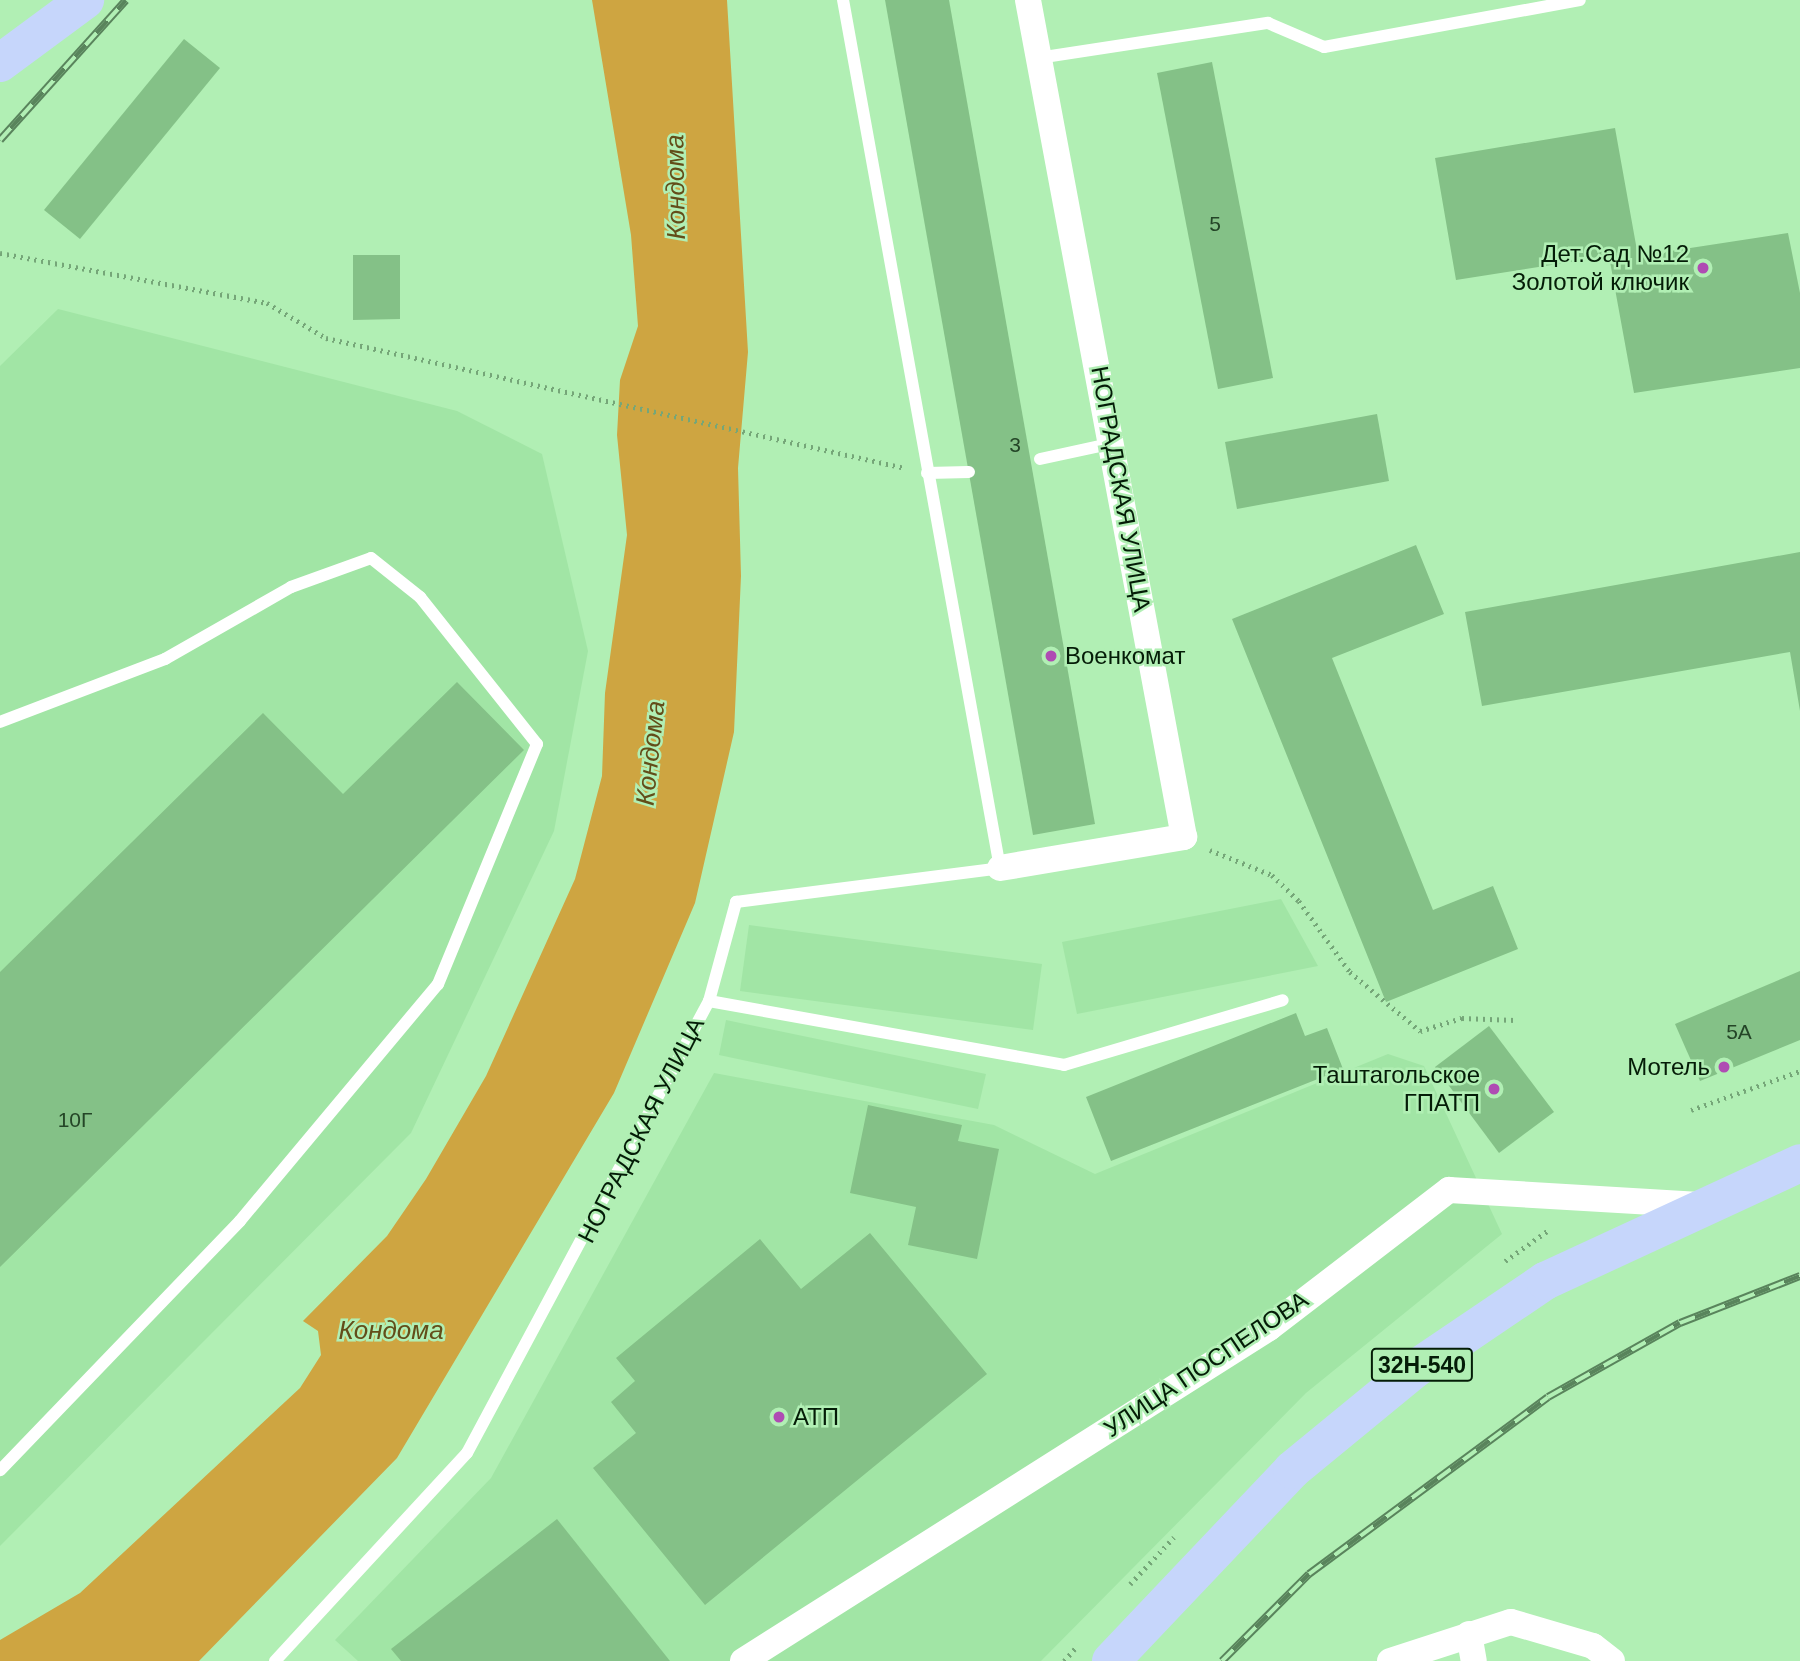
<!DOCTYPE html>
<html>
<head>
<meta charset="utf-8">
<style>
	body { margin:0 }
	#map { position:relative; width:1800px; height:1661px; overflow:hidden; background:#b1efb4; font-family:Helvetica,sans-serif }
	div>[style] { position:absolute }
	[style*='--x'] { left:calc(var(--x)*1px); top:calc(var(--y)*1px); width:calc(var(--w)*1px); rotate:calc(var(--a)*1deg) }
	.built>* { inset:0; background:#a1e5a5 }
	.water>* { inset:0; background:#cea541 }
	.building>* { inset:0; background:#84c187 }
	.path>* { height:4.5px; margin-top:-2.25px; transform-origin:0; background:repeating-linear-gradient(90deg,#75a678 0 2px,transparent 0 7px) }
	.lane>* { height:12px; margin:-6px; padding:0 6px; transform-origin:6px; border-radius:6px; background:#fff }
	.street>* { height:26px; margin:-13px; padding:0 13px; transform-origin:13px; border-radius:13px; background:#fff }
	.primary>* { height:38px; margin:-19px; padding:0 19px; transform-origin:19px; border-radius:19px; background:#c6d6fb }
	.rail>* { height:8px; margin-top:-4px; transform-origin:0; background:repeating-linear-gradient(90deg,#b1efb4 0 16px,#59845c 0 32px); box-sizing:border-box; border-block:2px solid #59845c }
	.dots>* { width:19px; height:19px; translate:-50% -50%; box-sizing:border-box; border:4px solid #b1efb4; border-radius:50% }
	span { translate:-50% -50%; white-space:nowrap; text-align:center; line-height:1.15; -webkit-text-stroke:5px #b1efb4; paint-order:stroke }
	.number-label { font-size:21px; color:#244527 }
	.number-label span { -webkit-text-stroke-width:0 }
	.shield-label span { padding:2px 5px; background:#b1efb4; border:2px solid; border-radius:5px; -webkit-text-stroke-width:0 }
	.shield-label { font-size:23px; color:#041c07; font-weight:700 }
	.poi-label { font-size:24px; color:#041c07 }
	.right { translate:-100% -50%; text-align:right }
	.left { translate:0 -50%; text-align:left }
	.street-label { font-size:24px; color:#041c07 }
	.water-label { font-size:26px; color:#634d19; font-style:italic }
</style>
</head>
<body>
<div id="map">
	<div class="built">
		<i style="clip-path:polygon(58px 309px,457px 411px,542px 454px,588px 651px,554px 831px,411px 1133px,0 1546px,0 366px)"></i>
		<i style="clip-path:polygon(1281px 899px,1318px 966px,1077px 1014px,1062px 942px)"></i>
		<i style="clip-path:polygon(749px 925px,1042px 964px,1033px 1030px,740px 991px)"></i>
		<i style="clip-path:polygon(726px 1020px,986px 1074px,978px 1109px,719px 1055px)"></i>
		<i style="clip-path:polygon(1388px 1054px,1424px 1066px,1502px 1234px,1306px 1393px,1041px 1661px,358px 1661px,335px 1640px,491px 1478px,714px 1073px,994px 1125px,1095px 1174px)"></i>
	</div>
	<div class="water">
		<i style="clip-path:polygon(592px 0,727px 0,748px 352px,738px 468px,741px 576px,734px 732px,695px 903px,614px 1093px,397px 1458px,199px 1661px,0 1661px,0 1640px,80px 1593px,300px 1388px,321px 1355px,318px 1331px,303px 1321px,387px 1236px,426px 1179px,486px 1076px,575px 879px,602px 776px,605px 693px,627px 535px,617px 435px,620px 380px,638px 326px,631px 235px)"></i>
	</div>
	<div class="building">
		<i style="clip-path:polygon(885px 0,949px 0,1095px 824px,1033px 835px)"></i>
		<i style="clip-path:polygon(184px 39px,220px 68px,80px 239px,44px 210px)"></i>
		<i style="clip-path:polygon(1212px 62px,1273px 378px,1218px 389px,1157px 73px)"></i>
		<i style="clip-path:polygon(1615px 128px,1638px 256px,1788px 233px,1800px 293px,1800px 368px,1634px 393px,1609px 256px,1456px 280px,1435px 158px)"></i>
		<i style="clip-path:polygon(353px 255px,400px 255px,400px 319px,353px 320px)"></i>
		<i style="clip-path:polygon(1377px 414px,1389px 481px,1237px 509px,1225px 442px)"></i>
		<i style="clip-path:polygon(1416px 545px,1444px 614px,1332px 658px,1433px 910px,1493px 886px,1518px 949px,1386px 1002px,1232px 619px)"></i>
		<i style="clip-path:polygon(1800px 552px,1800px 711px,1790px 652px,1482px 706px,1465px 612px)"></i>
		<i style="clip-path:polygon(457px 682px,524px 750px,0 1267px,0 972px,263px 713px,343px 794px)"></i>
		<i style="clip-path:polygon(1800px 971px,1800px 1040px,1700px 1081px,1675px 1024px)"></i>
		<i style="clip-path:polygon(1296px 1013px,1305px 1036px,1327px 1028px,1343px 1069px,1111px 1161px,1086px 1097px)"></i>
		<i style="clip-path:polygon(1489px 1026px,1554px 1112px,1499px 1153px,1435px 1067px)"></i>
		<i style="clip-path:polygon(868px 1105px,962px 1125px,958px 1141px,999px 1149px,977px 1259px,908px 1245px,916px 1207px,850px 1193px)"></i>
		<i style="clip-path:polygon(870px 1233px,987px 1374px,705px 1605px,593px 1468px,636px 1433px,611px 1402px,635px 1381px,616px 1358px,760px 1239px,801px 1289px)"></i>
		<i style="clip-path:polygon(557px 1519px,670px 1661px,401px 1661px,391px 1649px)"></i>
	</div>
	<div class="path">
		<i style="--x:0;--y:253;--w:272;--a:10.6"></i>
		<i style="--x:267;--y:303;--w:69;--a:30.7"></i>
		<i style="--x:326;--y:338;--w:593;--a:12.65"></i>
		<i style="--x:1210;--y:850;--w:67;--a:22"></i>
		<i style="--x:1272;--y:875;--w:37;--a:44"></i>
		<i style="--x:1299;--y:901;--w:87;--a:54.3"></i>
		<i style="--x:1350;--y:972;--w:92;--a:40.1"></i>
		<i style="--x:1420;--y:1031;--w:44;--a:-17.2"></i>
		<i style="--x:1462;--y:1018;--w:53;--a:2.2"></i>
		<i style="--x:1691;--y:1110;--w:116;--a:-19.7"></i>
		<i style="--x:1505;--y:1261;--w:55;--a:-35.4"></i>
		<i style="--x:1130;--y:1584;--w:64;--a:-46.9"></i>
		<i style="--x:1064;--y:1661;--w:18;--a:-49"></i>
	</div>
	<div class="lane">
		<i style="--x:1038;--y:58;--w:233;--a:-8.7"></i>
		<i style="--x:1268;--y:23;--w:61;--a:23.2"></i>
		<i style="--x:1324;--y:47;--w:260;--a:-10.4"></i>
		<i style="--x:1040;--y:459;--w:76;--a:-12.2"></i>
		<i style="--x:927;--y:473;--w:42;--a:-1.4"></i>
		<i style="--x:0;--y:722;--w:177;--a:-20.9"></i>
		<i style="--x:165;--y:659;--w:145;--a:-29.7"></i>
		<i style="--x:291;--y:587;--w:85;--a:-19.9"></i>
		<i style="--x:371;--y:558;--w:63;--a:38.5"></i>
		<i style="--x:420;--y:597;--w:188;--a:51.5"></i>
		<i style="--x:537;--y:744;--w:260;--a:112.4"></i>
		<i style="--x:438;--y:984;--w:309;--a:129.9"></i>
		<i style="--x:240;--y:1221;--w:346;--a:133.9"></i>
		<i style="--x:709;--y:1001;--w:103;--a:-74.7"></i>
		<i style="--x:736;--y:902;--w:266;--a:-7.3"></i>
		<i style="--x:1000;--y:868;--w:882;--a:-100.25"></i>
		<i style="--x:275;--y:1661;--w:283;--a:-47.3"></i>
		<i style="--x:467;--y:1453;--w:513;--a:-61.84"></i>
		<i style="--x:709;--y:1001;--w:361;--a:10.2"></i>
		<i style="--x:1064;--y:1065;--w:228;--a:-16.5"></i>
	</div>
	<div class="street">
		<i style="--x:1000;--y:868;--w:187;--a:-9.6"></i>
		<i style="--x:1184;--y:837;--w:851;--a:-100.56"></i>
		<i style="--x:1469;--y:1634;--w:27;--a:80"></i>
		<i style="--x:743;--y:1661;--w:623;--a:-32.34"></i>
		<i style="--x:1269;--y:1328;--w:227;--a:-37.5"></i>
		<i style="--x:1449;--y:1190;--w:251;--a:3.4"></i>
		<i style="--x:1390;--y:1661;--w:127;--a:-17.9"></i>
		<i style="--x:1511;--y:1622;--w:85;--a:16.3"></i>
		<i style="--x:1593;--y:1646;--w:24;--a:38"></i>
	</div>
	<div class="primary">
		<i style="--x:0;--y:63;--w:106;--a:-36.5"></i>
		<i style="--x:1111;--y:1661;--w:263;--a:-46.5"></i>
		<i style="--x:1292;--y:1470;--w:159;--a:-39.4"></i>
		<i style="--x:1415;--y:1369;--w:157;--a:-34.1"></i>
		<i style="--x:1545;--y:1281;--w:281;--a:-24.8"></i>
	</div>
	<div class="rail">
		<i style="--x:0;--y:140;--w:188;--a:-48"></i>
		<i style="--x:1222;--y:1661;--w:123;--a:-45"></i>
		<i style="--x:1309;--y:1574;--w:297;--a:-36.5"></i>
		<i style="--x:1548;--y:1397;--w:151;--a:-29.3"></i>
		<i style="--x:1680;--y:1323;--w:129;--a:-21.4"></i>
	</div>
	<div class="dots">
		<i style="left:1703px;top:268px;background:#af4cb3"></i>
		<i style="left:1051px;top:656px;background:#af4cb3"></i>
		<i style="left:1724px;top:1067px;background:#af4cb3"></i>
		<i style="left:1494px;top:1089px;background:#af4cb3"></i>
		<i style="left:779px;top:1417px;background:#af4cb3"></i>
	</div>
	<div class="number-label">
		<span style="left:1215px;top:224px">5</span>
		<span style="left:1015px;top:445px">3</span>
		<span style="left:1739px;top:1032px">5А</span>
		<span style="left:75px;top:1120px">10Г</span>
	</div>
	<div class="shield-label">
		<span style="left:1422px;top:1365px">32Н-540</span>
	</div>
	<div class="poi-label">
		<span class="right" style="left:1689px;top:268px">Дет.Сад №12<br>Золотой ключик</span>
		<span class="left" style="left:1065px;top:656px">Военкомат</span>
		<span class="right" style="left:1710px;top:1067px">Мотель</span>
		<span class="right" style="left:1480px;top:1089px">Таштагольское<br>ГПАТП</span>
		<span class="left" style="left:793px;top:1417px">АТП</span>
	</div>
	<div class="street-label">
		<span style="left:1121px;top:489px;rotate:80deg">НОГРАДСКАЯ УЛИЦА</span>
		<span style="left:641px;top:1130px;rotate:-63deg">НОГРАДСКАЯ УЛИЦА</span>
		<span style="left:1206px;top:1364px;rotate:-34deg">УЛИЦА ПОСПЕЛОВА</span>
	</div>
	<div class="water-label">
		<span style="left:676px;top:187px;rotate:-91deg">Кондома</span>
		<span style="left:651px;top:753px;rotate:-84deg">Кондома</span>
		<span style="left:391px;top:1331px">Кондома</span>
	</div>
</div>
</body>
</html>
